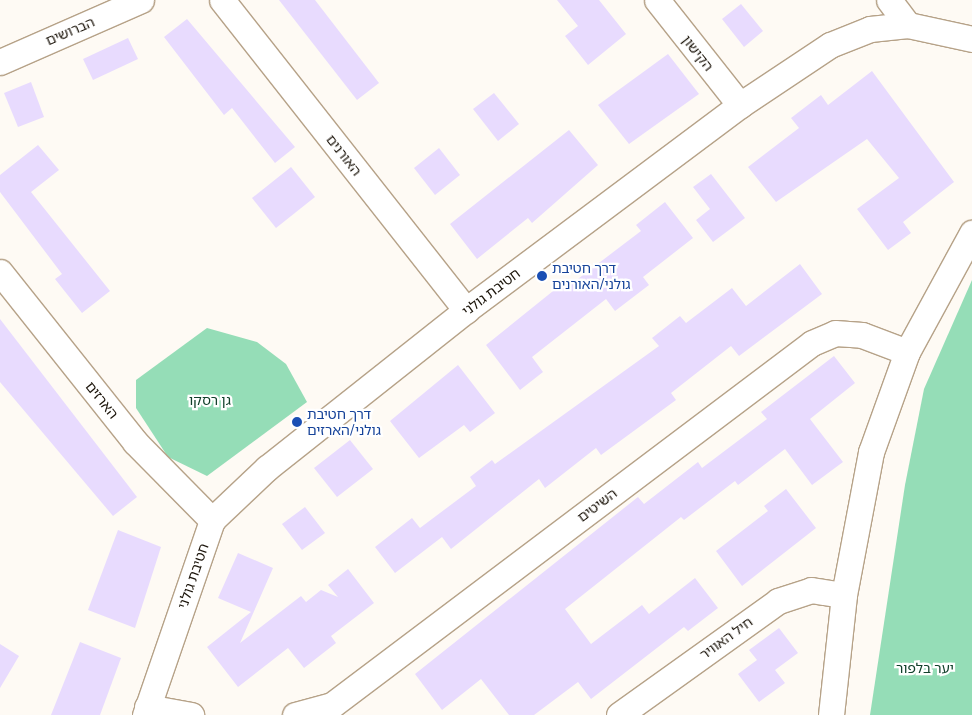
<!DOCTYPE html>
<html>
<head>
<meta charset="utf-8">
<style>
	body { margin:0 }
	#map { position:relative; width:972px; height:715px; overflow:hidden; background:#fefaf4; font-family:"Roboto Condensed","Noto Sans Hebrew",sans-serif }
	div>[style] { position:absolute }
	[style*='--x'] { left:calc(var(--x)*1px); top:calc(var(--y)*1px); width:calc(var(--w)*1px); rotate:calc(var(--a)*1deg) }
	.green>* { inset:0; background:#95ddb7 }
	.building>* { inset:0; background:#e8dbfe }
	.roads { filter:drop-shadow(1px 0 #b6a288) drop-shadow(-1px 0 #b6a288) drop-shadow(0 1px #b6a288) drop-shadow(0 -1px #b6a288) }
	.minor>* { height:25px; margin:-12.5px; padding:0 12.5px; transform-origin:12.5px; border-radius:12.5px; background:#fff }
	.dots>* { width:14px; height:14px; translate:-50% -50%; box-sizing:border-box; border:2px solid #fff; border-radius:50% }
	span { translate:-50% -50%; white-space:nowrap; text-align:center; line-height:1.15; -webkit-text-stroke:4.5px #fff; paint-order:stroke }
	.street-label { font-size:14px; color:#1a1309 }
	.transit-label { font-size:14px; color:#164399 }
	.left { translate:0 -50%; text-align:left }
	.park-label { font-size:14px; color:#12402b }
</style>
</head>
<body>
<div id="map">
	<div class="green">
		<i style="clip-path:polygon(972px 280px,972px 715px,870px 715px,905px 485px,924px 389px)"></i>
		<i style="clip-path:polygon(207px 328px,257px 342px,286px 364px,307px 402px,207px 476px,168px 457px,136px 408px,136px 380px)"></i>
	</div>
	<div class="building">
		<i style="clip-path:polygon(279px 0,315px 0,379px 83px,357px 100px)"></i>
		<i style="clip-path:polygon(557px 0,599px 0,626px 34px,588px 65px,565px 36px,578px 26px)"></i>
		<i style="clip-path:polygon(741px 4px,763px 31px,744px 47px,722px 19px)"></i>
		<i style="clip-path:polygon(187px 19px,295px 147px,275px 163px,232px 108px,224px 115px,164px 37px)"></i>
		<i style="clip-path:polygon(128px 38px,138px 59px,93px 80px,83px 59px)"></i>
		<i style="clip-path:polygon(668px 54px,699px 94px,629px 144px,598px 105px)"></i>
		<i style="clip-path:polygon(872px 71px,954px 182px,903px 222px,911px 233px,888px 250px,857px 209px,899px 178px,867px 139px,776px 202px,748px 167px,799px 128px,791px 118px,821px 95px,828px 105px)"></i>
		<i style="clip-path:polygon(31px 82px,44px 117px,18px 127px,4px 93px)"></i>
		<i style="clip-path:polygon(494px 93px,519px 124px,498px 141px,473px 109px)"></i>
		<i style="clip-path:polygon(569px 130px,598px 165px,532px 223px,528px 218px,477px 259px,450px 224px)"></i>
		<i style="clip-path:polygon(38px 145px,59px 170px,31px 192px,110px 291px,82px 313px,55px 279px,62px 274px,0 192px,0 175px)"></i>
		<i style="clip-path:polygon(439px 148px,460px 175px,435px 195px,414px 168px)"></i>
		<i style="clip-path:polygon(291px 167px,315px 197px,276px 228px,252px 198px)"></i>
		<i style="clip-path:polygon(711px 174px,745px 218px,713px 242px,696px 220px,710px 209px,693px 187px)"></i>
		<i style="clip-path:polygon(665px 202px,693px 238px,643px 277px,649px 285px,615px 311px,606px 299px,532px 357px,543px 372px,520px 390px,486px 345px,563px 283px,566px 288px,641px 231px,636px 225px)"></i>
		<i style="clip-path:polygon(800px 264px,822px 294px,739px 356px,731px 346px,671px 393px,676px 400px,601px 455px,596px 448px,545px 488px,539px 479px,451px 549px,442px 537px,395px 573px,375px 547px,412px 518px,420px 528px,476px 486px,470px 477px,492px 460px,495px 464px,659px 346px,652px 338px,680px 316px,686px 323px,732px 288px,746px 306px)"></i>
		<i style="clip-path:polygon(0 319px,137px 497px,113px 516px,0 382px)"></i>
		<i style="clip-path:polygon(834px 356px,855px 383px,810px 419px,843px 462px,812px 485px,785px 449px,738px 485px,735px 481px,684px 520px,681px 517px,565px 609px,591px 644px,642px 605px,649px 614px,695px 578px,718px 608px,688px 631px,684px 627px,591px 699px,578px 682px,534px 715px,509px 715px,481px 679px,442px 710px,415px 674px,638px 497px,644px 504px,698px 462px,702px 468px,767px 419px,761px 412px)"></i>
		<i style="clip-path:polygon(458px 365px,495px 413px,470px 432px,464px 425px,419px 458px,390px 421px)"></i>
		<i style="clip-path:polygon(350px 440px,373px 469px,337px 497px,314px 468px)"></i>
		<i style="clip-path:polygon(786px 489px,816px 528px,742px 586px,716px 551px,768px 511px,764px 506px)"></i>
		<i style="clip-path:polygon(305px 507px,325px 533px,302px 550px,282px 524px)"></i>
		<i style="clip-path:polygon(118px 530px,161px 547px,135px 628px,88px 610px)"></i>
		<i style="clip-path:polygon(238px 553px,273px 568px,240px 643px,301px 596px,306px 602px,321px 590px,338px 597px,328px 585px,348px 569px,374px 603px,331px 636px,336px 643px,304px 668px,288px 648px,238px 687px,207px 647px,251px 612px,218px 598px)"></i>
		<i style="clip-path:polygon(779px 628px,798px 653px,775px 670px,785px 683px,759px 702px,738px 674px,757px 660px,749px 650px)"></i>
		<i style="clip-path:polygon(80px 642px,121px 658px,100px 715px,51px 715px)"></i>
		<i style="clip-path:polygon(0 644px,19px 656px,0 688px)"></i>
	</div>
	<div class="roads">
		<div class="minor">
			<i style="--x:222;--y:0;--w:395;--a:51.8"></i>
			<i style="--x:657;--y:0;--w:134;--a:51.7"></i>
			<i style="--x:889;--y:0;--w:31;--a:53"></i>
			<i style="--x:0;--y:62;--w:154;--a:-23.7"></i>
			<i style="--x:0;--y:272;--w:217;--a:51.5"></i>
			<i style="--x:135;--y:442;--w:110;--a:45.4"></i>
			<i style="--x:147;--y:707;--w:45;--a:10.3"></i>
			<i style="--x:145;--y:715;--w:206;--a:-71"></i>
			<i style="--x:212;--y:520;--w:76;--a:-43.4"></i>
			<i style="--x:267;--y:468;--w:254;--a:-38.4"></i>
			<i style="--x:466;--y:310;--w:342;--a:-36.8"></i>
			<i style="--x:740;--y:105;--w:108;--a:-33.7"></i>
			<i style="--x:830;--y:45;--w:43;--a:-21.8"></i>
			<i style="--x:870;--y:29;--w:38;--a:-6"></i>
			<i style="--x:908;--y:25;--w:66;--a:12.3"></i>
			<i style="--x:295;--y:715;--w:38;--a:-15"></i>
			<i style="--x:332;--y:705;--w:601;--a:-37.02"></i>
			<i style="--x:812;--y:343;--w:25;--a:-23"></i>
			<i style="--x:835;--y:333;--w:27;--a:4"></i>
			<i style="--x:862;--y:335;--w:48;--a:20.7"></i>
			<i style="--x:619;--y:715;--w:196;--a:-35.6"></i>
			<i style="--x:778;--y:601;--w:35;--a:-18"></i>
			<i style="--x:811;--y:590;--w:33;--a:9"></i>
			<i style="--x:831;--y:715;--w:121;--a:-83.8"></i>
			<i style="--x:844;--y:595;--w:146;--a:-79.3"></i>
			<i style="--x:871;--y:452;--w:106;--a:-70.2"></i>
			<i style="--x:907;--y:352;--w:136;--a:-61.4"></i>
		</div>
	</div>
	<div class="dots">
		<i style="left:542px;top:276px;background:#1a4fb4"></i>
		<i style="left:297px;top:422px;background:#1a4fb4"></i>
	</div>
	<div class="street-label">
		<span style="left:70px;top:31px;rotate:-23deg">הברושים</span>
		<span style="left:698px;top:53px;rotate:52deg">הקישון</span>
		<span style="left:344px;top:155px;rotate:52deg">האורנים</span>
		<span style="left:491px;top:292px;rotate:-37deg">חטיבת גולני</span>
		<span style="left:102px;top:400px;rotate:51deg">הארזים</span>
		<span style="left:597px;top:505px;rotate:-37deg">השיטים</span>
		<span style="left:193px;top:576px;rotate:-71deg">חטיבת גולני</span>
		<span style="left:726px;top:638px;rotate:-36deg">חיל האוויר</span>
	</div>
	<div class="transit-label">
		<span class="left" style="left:552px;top:276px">דרך חטיבת<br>גולני/האורנים</span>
		<span class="left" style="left:307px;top:422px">דרך חטיבת<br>גולני/הארזים</span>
	</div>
	<div class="park-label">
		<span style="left:210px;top:400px">גן רסקו</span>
		<span style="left:925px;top:668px">יער בלפור</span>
	</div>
</div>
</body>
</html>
